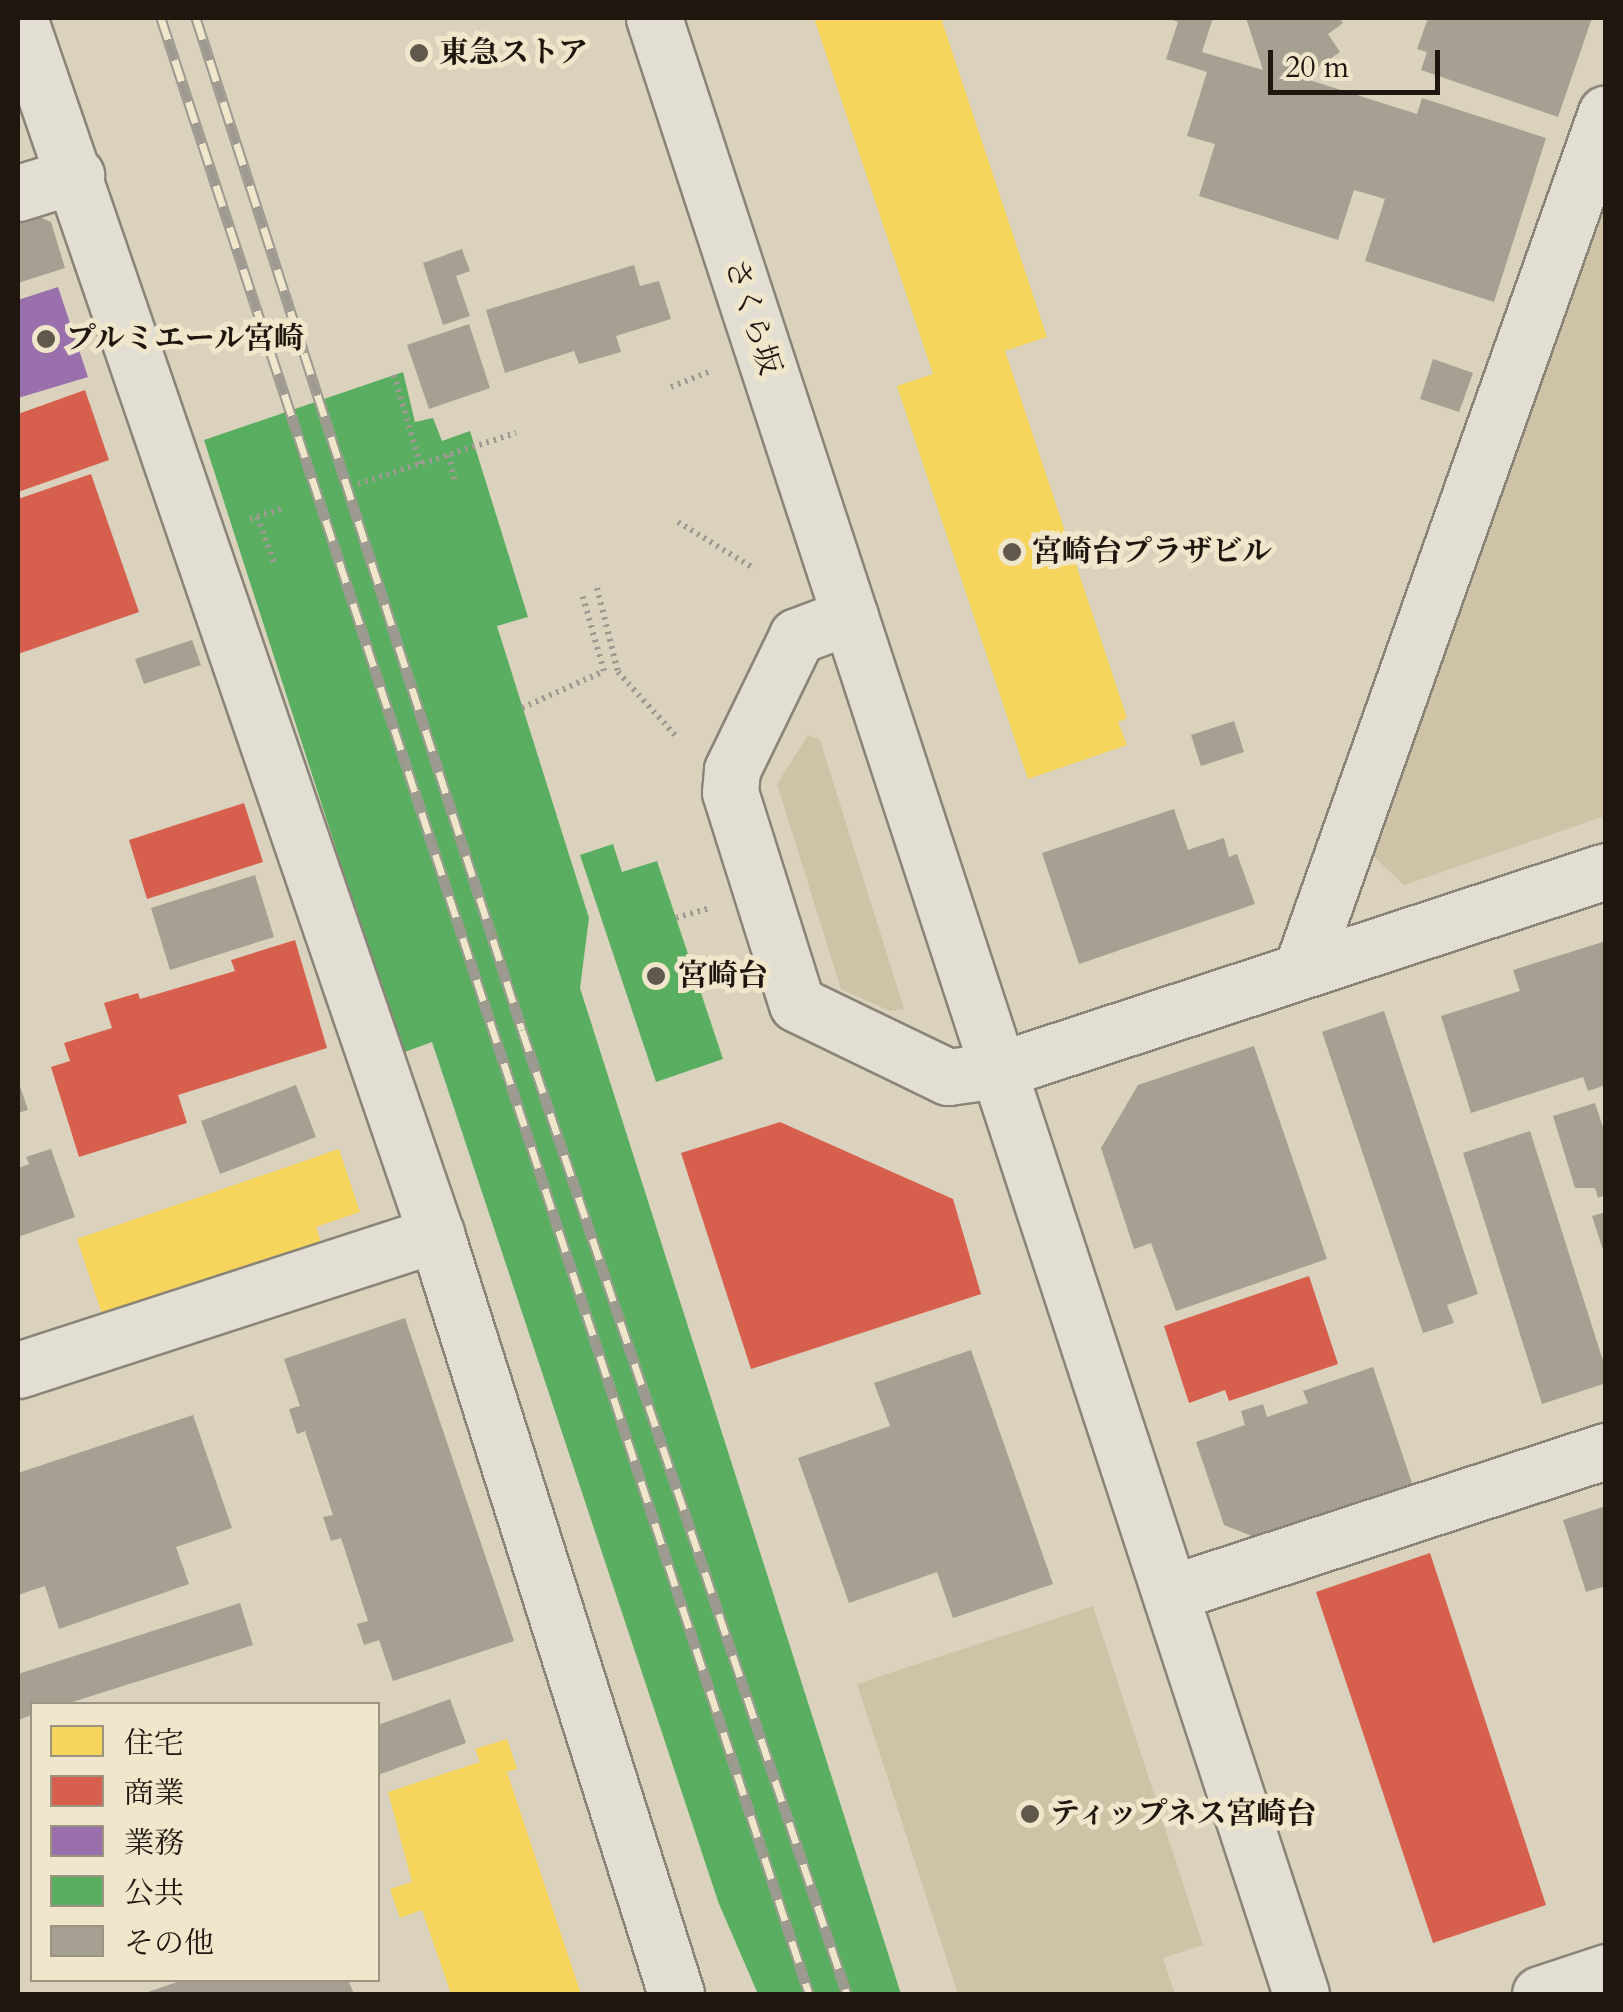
<!DOCTYPE html>
<html>
<head>
<meta charset="utf-8">
<style>
	body { margin:0 }
	#map { position:relative; width:1623px; height:2012px; overflow:hidden; background:#dad2bd; font-family:Cardo,"Noto Serif JP",serif }
	div>[style] { position:absolute }
	[style*='--x'] { left:calc(var(--x)*1px); top:calc(var(--y)*1px); width:calc(var(--w)*1px); rotate:calc(var(--a)*1deg) }
	.green>* { inset:0; background:#cec3a7 }
	.homes>* { inset:0; background:#f6d55c }
	.shops>* { inset:0; background:#d6604d }
	.offices>* { inset:0; background:#9970ab }
	.public>* { inset:0; background:#5aae61 }
	.building>* { inset:0; background:#a6a092 }
	.path>* { height:6px; margin-top:-3px; transform-origin:0; background:repeating-linear-gradient(90deg,#9e9a91 0 2.5px,transparent 0 7.5px) }
	.roads { filter:drop-shadow(2px 0 #8a8478) drop-shadow(-2px 0 #8a8478) drop-shadow(0 2px #8a8478) drop-shadow(0 -2px #8a8478) }
	.minor>* { height:55px; margin:-27.5px; padding:0 27.5px; transform-origin:27.5px; border-radius:27.5px; background:#e2ded3 }
	.rail>* { height:11px; margin-top:-5.5px; transform-origin:0; background:repeating-linear-gradient(90deg,#efe6cc 0 22px,#9e9a91 0 44px); box-sizing:border-box; border-block:2px solid #9e9a91 }
	.dots>* { width:28px; height:28px; translate:-50% -50%; box-sizing:border-box; border:5px solid #efe6cc; border-radius:50% }
	span { translate:-50% -50%; white-space:nowrap; text-align:center; line-height:1.15; -webkit-text-stroke:10px #efe6cc; paint-order:stroke }
	.poi-label { font-size:30px; color:#1f170f; font-weight:700 }
	.left { translate:0 -50%; text-align:left }
	.street-label { font-size:30px; color:#1f170f }
	.frame { position:absolute; inset:0; border:20px solid #1f170f; pointer-events:none }
	.legend { position:absolute; left:30px; top:1702px; width:350px; height:280px; box-sizing:border-box; background:#efe6cc; border:2px solid #9c9380; margin:0; padding:12px 18px; list-style:none; font-size:30px; color:#1f170f }
	.legend li { display:flex; align-items:center; gap:20px; height:50px }
	.legend b { width:50px; border:2px solid #9c9380 }
	.scale { position:absolute; left:1268px; top:50px; width:172px; height:45px; box-sizing:border-box; border:5px solid #1f170f; border-top:0; padding-left:12px; font-size:30px; line-height:35px; white-space:nowrap; color:#1f170f; -webkit-text-stroke:8px #efe6cc; paint-order:stroke }
</style>
</head>
<body>
<div id="map">
	<div class="green">
		<i style="clip-path:polygon(1605px 200px,1605px 816px,1404px 885px,1374px 857px)"></i>
		<i style="clip-path:polygon(808px 735px,820px 740px,904px 1009px,890px 1011px,841px 989px,777px 784px)"></i>
		<i style="clip-path:polygon(1093px 1606px,1203px 1945px,1163px 1958px,1175px 1994px,958px 1994px,857px 1684px)"></i>
	</div>
	<div class="homes">
		<i style="clip-path:polygon(814px 18px,941px 18px,1047px 337px,1005px 351px,1127px 718px,1118px 722px,1127px 745px,1028px 779px,897px 386px,933px 374px)"></i>
		<i style="clip-path:polygon(339px 1149px,360px 1212px,316px 1227px,324px 1252px,106px 1326px,77px 1239px)"></i>
		<i style="clip-path:polygon(507px 1739px,517px 1769px,507px 1772px,581px 1994px,451px 1994px,422px 1910px,400px 1918px,390px 1889px,412px 1882px,388px 1792px,480px 1762px,475px 1749px)"></i>
	</div>
	<div class="shops">
		<i style="clip-path:polygon(85px 390px,109px 460px,18px 492px,18px 414px)"></i>
		<i style="clip-path:polygon(91px 474px,139px 612px,18px 654px,18px 499px)"></i>
		<i style="clip-path:polygon(244px 803px,263px 862px,147px 899px,129px 840px)"></i>
		<i style="clip-path:polygon(295px 940px,327px 1048px,178px 1095px,187px 1123px,79px 1157px,51px 1067px,70px 1061px,64px 1043px,112px 1028px,104px 1003px,138px 993px,140px 999px,235px 971px,231px 960px)"></i>
		<i style="clip-path:polygon(780px 1122px,953px 1199px,981px 1294px,751px 1369px,681px 1153px)"></i>
		<i style="clip-path:polygon(1309px 1276px,1338px 1364px,1229px 1401px,1225px 1390px,1189px 1403px,1164px 1326px)"></i>
		<i style="clip-path:polygon(1430px 1553px,1546px 1905px,1433px 1943px,1316px 1592px)"></i>
	</div>
	<div class="offices">
		<i style="clip-path:polygon(58px 287px,88px 377px,18px 398px,18px 300px)"></i>
	</div>
	<div class="public">
		<i style="clip-path:polygon(403px 372px,415px 422px,433px 418px,442px 441px,470px 431px,528px 617px,497px 626px,589px 918px,580px 988px,901px 1994px,758px 1994px,719px 1904px,432px 1042px,402px 1053px,204px 440px)"></i>
		<i style="clip-path:polygon(613px 844px,622px 872px,657px 861px,723px 1059px,656px 1082px,580px 855px)"></i>
	</div>
	<div class="building">
		<i style="clip-path:polygon(1167px 18px,1213px 18px,1202px 52px,1263px 70px,1246px 18px,1339px 18px,1343px 23px,1328px 34px,1340px 52px,1303px 78px,1417px 114px,1422px 98px,1546px 138px,1494px 302px,1365px 261px,1385px 199px,1354px 190px,1338px 240px,1199px 196px,1215px 144px,1187px 136px,1207px 72px,1166px 59px,1178px 22px)"></i>
		<i style="clip-path:polygon(1428px 18px,1592px 18px,1558px 117px,1421px 70px,1427px 52px,1417px 49px)"></i>
		<i style="clip-path:polygon(25px 211px,51px 222px,65px 268px,18px 283px,18px 213px)"></i>
		<i style="clip-path:polygon(462px 249px,470px 271px,456px 276px,470px 316px,443px 325px,423px 263px)"></i>
		<i style="clip-path:polygon(634px 265px,640px 286px,659px 281px,671px 319px,616px 336px,621px 352px,579px 364px,574px 351px,505px 373px,486px 310px)"></i>
		<i style="clip-path:polygon(469px 324px,490px 388px,429px 409px,407px 345px)"></i>
		<i style="clip-path:polygon(1433px 359px,1473px 373px,1459px 412px,1420px 399px)"></i>
		<i style="clip-path:polygon(192px 640px,201px 665px,144px 684px,135px 659px)"></i>
		<i style="clip-path:polygon(1234px 721px,1244px 752px,1201px 766px,1191px 735px)"></i>
		<i style="clip-path:polygon(1174px 809px,1188px 850px,1224px 838px,1229px 857px,1237px 854px,1255px 904px,1079px 964px,1042px 853px)"></i>
		<i style="clip-path:polygon(255px 875px,274px 937px,170px 970px,151px 908px)"></i>
		<i style="clip-path:polygon(1606px 941px,1606px 1085px,1588px 1091px,1583px 1077px,1471px 1113px,1441px 1016px,1520px 991px,1513px 970px)"></i>
		<i style="clip-path:polygon(1384px 1011px,1478px 1294px,1447px 1305px,1454px 1323px,1423px 1333px,1322px 1032px)"></i>
		<i style="clip-path:polygon(1254px 1046px,1327px 1259px,1176px 1311px,1151px 1243px,1134px 1249px,1101px 1148px,1138px 1085px)"></i>
		<i style="clip-path:polygon(18px 1080px,28px 1110px,18px 1113px)"></i>
		<i style="clip-path:polygon(296px 1085px,316px 1137px,220px 1174px,201px 1121px)"></i>
		<i style="clip-path:polygon(1595px 1103px,1606px 1136px,1606px 1195px,1598px 1198px,1595px 1188px,1575px 1188px,1553px 1116px)"></i>
		<i style="clip-path:polygon(1530px 1131px,1606px 1370px,1606px 1383px,1542px 1404px,1463px 1153px)"></i>
		<i style="clip-path:polygon(51px 1149px,75px 1217px,18px 1237px,18px 1168px,29px 1164px,26px 1157px)"></i>
		<i style="clip-path:polygon(1606px 1212px,1606px 1256px,1605px 1256px,1592px 1216px)"></i>
		<i style="clip-path:polygon(405px 1318px,514px 1641px,393px 1681px,379px 1640px,364px 1645px,357px 1624px,368px 1621px,341px 1538px,331px 1541px,323px 1517px,333px 1515px,305px 1431px,297px 1434px,289px 1409px,300px 1406px,284px 1359px)"></i>
		<i style="clip-path:polygon(971px 1350px,1053px 1584px,953px 1618px,937px 1572px,849px 1603px,798px 1458px,890px 1426px,874px 1383px)"></i>
		<i style="clip-path:polygon(1373px 1367px,1414px 1489px,1262px 1540px,1224px 1525px,1196px 1442px,1245px 1425px,1241px 1411px,1263px 1404px,1267px 1417px,1308px 1403px,1303px 1391px)"></i>
		<i style="clip-path:polygon(193px 1415px,232px 1528px,176px 1547px,189px 1584px,59px 1629px,45px 1586px,18px 1595px,18px 1473px)"></i>
		<i style="clip-path:polygon(1606px 1506px,1606px 1586px,1586px 1592px,1563px 1520px)"></i>
		<i style="clip-path:polygon(240px 1603px,253px 1645px,66px 1704px,32px 1704px,32px 1715px,18px 1720px,18px 1674px)"></i>
		<i style="clip-path:polygon(450px 1699px,466px 1743px,378px 1775px,378px 1725px)"></i>
		<i style="clip-path:polygon(183px 1980px,348px 1980px,354px 1994px,142px 1994px)"></i>
	</div>
	<div class="path">
		<i style="--x:394;--y:375;--w:93;--a:73.7"></i>
		<i style="--x:671;--y:387;--w:43;--a:-21.8"></i>
		<i style="--x:448;--y:455;--w:30;--a:75"></i>
		<i style="--x:358;--y:484;--w:166;--a:-17.9"></i>
		<i style="--x:257;--y:517;--w:51;--a:69.4"></i>
		<i style="--x:250;--y:519;--w:36;--a:-18"></i>
		<i style="--x:678;--y:522;--w:90;--a:31.4"></i>
		<i style="--x:597;--y:588;--w:87;--a:76"></i>
		<i style="--x:618;--y:672;--w:85;--a:47.9"></i>
		<i style="--x:522;--y:708;--w:90;--a:-24.3"></i>
		<i style="--x:604;--y:671;--w:80;--a:-105.9"></i>
		<i style="--x:676;--y:918;--w:34;--a:-17"></i>
	</div>
	<div class="roads">
		<div class="minor">
			<i style="--x:19;--y:18;--w:1286;--a:71.07"></i>
			<i style="--x:436;--y:1234;--w:797;--a:72.47"></i>
			<i style="--x:654;--y:18;--w:2079;--a:71.87"></i>
			<i style="--x:18;--y:193;--w:61;--a:-17.2"></i>
			<i style="--x:850;--y:616;--w:57;--a:159.3"></i>
			<i style="--x:797;--y:636;--w:149;--a:115.9"></i>
			<i style="--x:732;--y:770;--w:22;--a:95"></i>
			<i style="--x:730;--y:792;--w:222;--a:72.5"></i>
			<i style="--x:797;--y:1004;--w:168;--a:25.8"></i>
			<i style="--x:948;--y:1077;--w:51;--a:-7.8"></i>
			<i style="--x:999;--y:1070;--w:639;--a:-18.15"></i>
			<i style="--x:1302;--y:968;--w:907;--a:-70.43"></i>
			<i style="--x:18;--y:1370;--w:440;--a:-18"></i>
			<i style="--x:1171;--y:1593;--w:458;--a:-18.1"></i>
			<i style="--x:1540;--y:1994;--w:70;--a:-18.4"></i>
		</div>
	</div>
	<div class="rail">
		<i style="--x:161;--y:18;--w:2080;--a:71.84"></i>
		<i style="--x:196;--y:18;--w:1063;--a:72.14"></i>
		<i style="--x:522;--y:1030;--w:1017;--a:71.37"></i>
	</div>
	<div class="dots">
		<i style="left:419px;top:53px;background:#60584c"></i>
		<i style="left:46px;top:339px;background:#60584c"></i>
		<i style="left:1012px;top:552px;background:#60584c"></i>
		<i style="left:656px;top:976px;background:#60584c"></i>
		<i style="left:1030px;top:1814px;background:#60584c"></i>
	</div>
	<div class="poi-label">
		<span class="left" style="left:439px;top:53px">東急ストア</span>
		<span class="left" style="left:66px;top:339px">プルミエール宮崎</span>
		<span class="left" style="left:1032px;top:552px">宮崎台プラザビル</span>
		<span class="left" style="left:678px;top:976px">宮崎台</span>
		<span class="left" style="left:1050px;top:1814px">ティップネス宮崎台</span>
	</div>
	<div class="street-label">
		<span style="left:752px;top:317px;rotate:72deg">さくら坂</span>
	</div>
	<div class="frame"></div>
	<ul class="legend">
	<li><b style="height:28px;background:#f6d55c"></b>住宅</li>
	<li><b style="height:28px;background:#d6604d"></b>商業</li>
	<li><b style="height:28px;background:#9970ab"></b>業務</li>
	<li><b style="height:28px;background:#5aae61"></b>公共</li>
	<li><b style="height:28px;background:#a6a092"></b>その他</li>
	</ul>
	<div class="scale">20 m</div>
</div>
</body>
</html>
